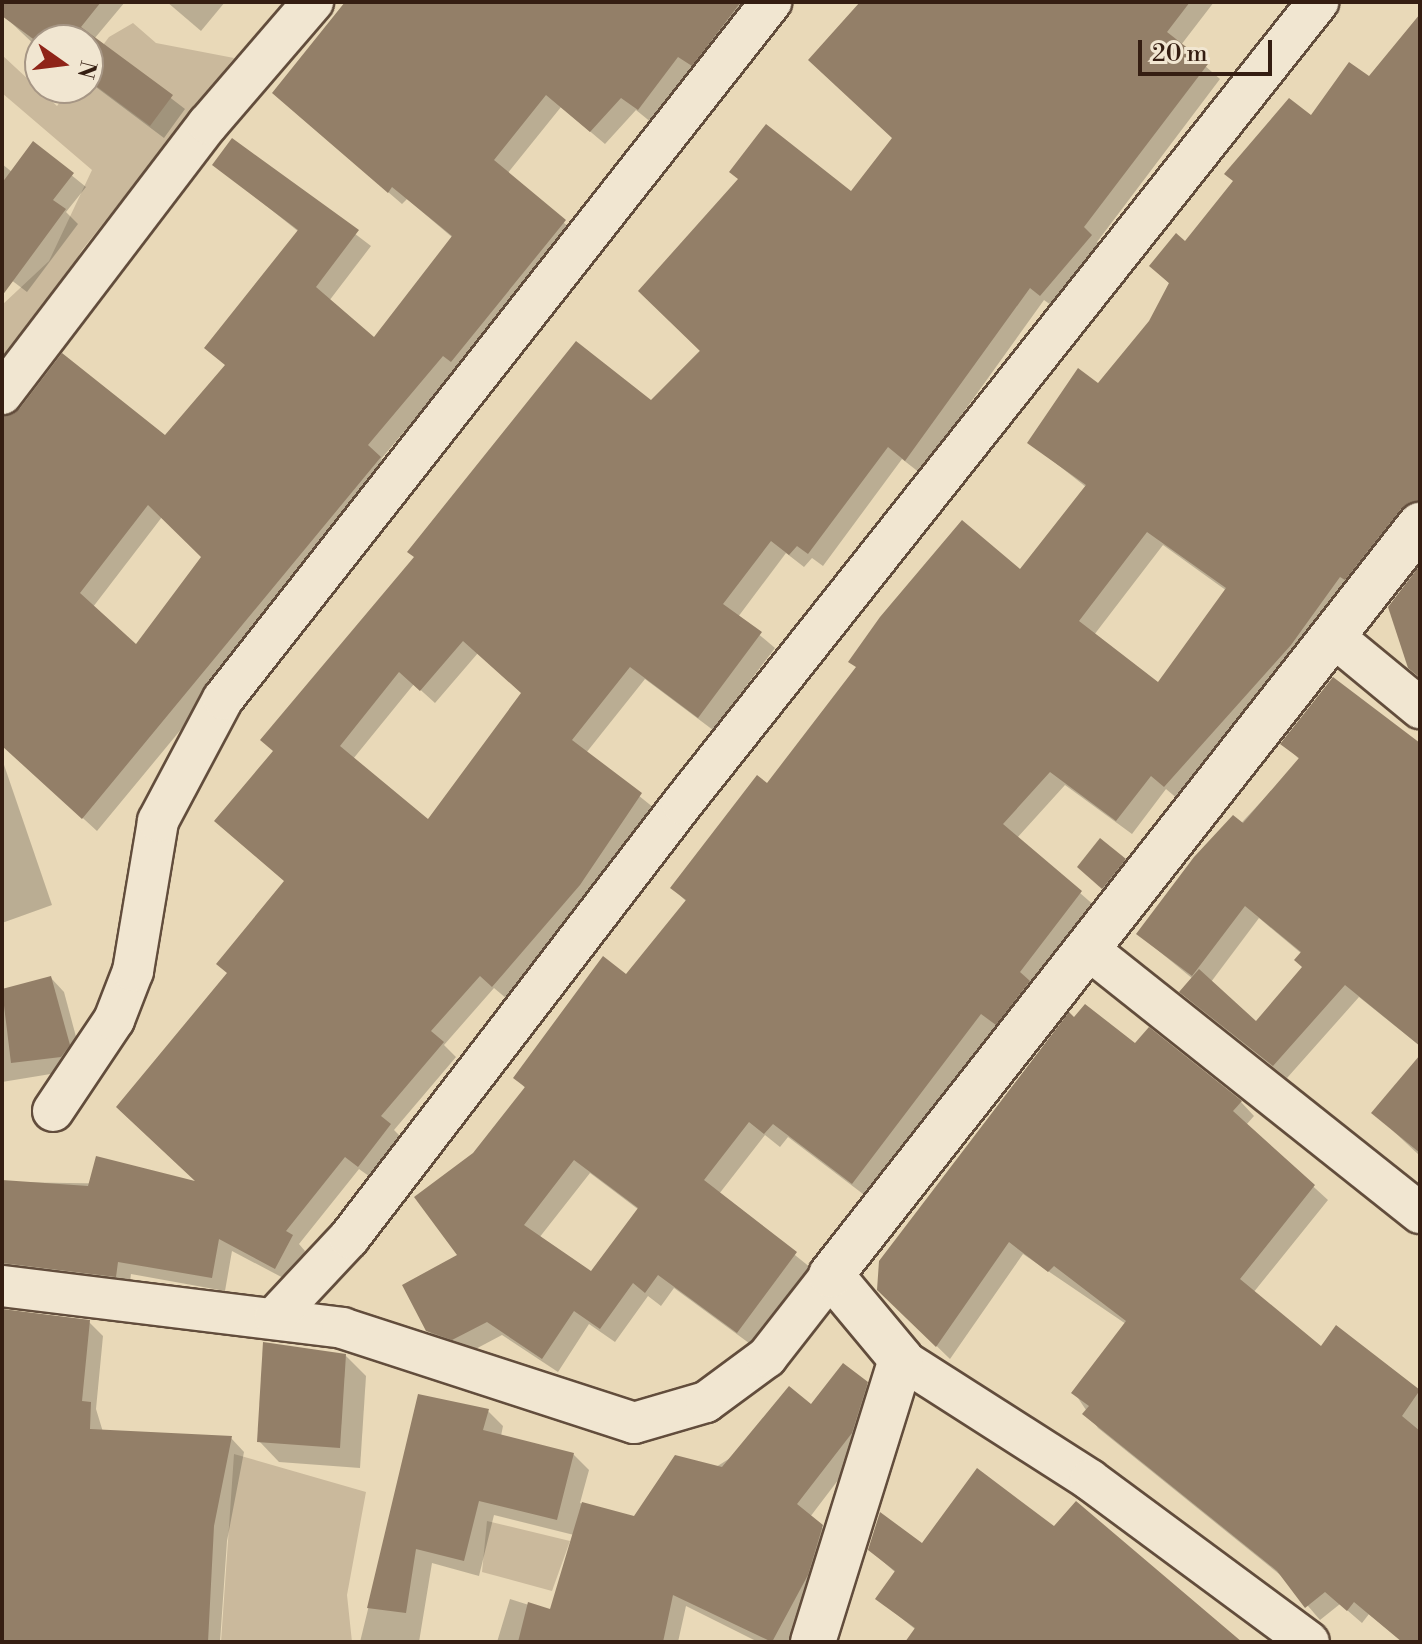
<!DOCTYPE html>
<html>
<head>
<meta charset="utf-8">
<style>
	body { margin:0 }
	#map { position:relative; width:1422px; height:1644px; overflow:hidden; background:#e9d9b8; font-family:"Libre Bodoni",serif }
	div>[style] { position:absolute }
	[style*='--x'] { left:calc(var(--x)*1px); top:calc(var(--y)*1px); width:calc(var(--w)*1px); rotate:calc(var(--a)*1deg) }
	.green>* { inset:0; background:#cab99c }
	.shadow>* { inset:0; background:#0003 }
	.building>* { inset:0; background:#937f68 }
	.roads { filter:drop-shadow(2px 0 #624d3c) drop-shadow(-2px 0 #624d3c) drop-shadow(0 2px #624d3c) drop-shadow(0 -2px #624d3c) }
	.minor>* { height:40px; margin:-20px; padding:0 20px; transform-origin:20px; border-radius:20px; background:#f1e6d1 }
	.tertiary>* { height:44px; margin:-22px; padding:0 22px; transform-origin:22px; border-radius:22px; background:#f1e6d1 }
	span { translate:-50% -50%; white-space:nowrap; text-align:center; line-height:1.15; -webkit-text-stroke:8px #f1e6d1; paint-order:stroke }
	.frame { position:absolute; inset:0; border:4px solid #351e12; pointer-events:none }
	.north { position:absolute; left:24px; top:24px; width:80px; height:80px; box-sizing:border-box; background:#f1e6d1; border:2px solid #a69685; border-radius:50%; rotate:104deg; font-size:22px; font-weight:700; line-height:32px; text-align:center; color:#351e12 }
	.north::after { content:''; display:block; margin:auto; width:28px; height:36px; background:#8f2418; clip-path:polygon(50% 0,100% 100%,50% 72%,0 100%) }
	.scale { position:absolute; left:1138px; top:40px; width:134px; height:36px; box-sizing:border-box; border:4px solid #351e12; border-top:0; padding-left:10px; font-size:24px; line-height:28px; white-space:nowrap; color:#351e12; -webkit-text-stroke:6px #f1e6d1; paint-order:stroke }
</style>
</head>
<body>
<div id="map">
	<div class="green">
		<i style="clip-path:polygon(133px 23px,156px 43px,234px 58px,82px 250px,2px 387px,2px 305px,49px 261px,92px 170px,2px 93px,2px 55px,57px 106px,71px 88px,88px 88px,88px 65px,109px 37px)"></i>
		<i style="clip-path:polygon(234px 1454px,366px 1492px,347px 1595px,352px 1642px,221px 1642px)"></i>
		<i style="clip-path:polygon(487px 1521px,570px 1541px,552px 1591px,482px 1572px)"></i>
	</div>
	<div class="shadow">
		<i style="clip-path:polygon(2px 2px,125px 2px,94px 39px,185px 109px,164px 138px,88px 81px,88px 40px,40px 40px,40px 50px,2px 14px)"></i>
		<i style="clip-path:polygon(167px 2px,225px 2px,201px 31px)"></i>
		<i style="clip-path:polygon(evenodd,382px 2px,772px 2px,652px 123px,636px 110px,605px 144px,561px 107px,507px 174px,578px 235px,465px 374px,458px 368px,381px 459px,394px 472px,97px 831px,2px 744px,2px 418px,166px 438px,226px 366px,299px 232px,215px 165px,233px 141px,371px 246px,329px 301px,374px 340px,453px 238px,407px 199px,402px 204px,288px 106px,382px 2px,162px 517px,204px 557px,136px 646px,93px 607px,162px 517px)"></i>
		<i style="clip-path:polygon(evenodd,863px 2px,1214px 2px,1181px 45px,1220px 79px,1097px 242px,1105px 250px,1055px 308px,1044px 300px,920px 473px,902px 459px,823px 566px,812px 558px,804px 567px,786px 553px,738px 617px,775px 648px,713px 730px,645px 679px,586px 753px,654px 808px,594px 898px,507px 999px,494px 988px,444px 1045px,456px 1057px,394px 1130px,403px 1139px,373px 1179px,359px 1169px,299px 1244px,305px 1251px,289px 1281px,232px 1251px,225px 1291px,131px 1274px,129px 1290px,2px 1284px,2px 1182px,201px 1185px,228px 974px,286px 882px,230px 834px,852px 194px,895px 139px,863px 2px,478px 653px,523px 694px,429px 822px,353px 759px,414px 684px,435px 703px,478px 653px)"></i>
		<i style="clip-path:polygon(evenodd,1420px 17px,1420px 484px,1409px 498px,1420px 509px,1179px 800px,1166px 789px,1132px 834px,1065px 785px,1017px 838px,1096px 907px,1011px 1038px,997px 1027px,867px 1197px,788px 1137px,780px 1147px,765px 1135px,719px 1194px,811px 1268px,753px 1346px,674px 1288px,661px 1306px,648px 1296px,615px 1342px,589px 1324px,558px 1372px,502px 1335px,468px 1353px,443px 1345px,428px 1330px,459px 1255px,475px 1154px,526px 1089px,516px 1078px,626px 977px,687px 902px,672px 888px,768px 786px,1021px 572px,1086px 487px,1029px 442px,1099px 386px,1151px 322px,1171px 285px,1151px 266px,1185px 244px,1312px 118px,1369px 79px,1420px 17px,1163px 545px,1227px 591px,1159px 685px,1094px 635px,1163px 545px,1420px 17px,590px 1173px,639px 1210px,591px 1274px,539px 1238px,590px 1173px)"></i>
		<i style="clip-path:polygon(33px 144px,86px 187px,66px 212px,78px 224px,27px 292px,2px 273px,2px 164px,12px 172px)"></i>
		<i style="clip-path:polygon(evenodd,1283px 743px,1420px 751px,1420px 1046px,1359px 997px,1287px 1078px,1195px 1005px,1182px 992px,1193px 979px,1138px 934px,1300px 760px,1283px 743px,1259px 918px,1302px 954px,1305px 968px,1256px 1023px,1211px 982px,1259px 918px)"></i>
		<i style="clip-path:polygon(2px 759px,52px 905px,2px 923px)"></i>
		<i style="clip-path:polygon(1124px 861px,1131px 867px,1110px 894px,1086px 874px)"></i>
		<i style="clip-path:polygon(51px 978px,64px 992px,82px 1059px,75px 1070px,2px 1082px,2px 991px)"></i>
		<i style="clip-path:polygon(1136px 1046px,1241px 1102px,1254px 1116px,1246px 1125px,1328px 1200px,1253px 1293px,1322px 1349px,1336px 1328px,1420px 1393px,1420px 1642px,1403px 1642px,1369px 1614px,1362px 1623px,1340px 1604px,1320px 1620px,1284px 1578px,1098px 1428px,1074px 1392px,1126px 1324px,1023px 1254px,950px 1359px,879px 1290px)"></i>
		<i style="clip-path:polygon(1420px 1058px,1420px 1156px,1374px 1113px)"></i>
		<i style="clip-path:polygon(2px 1309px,89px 1322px,103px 1336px,96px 1409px,103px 1432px,231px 1438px,244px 1452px,227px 1541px,220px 1642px,5px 1642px)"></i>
		<i style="clip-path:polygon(346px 1356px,366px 1376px,360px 1468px,279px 1462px,259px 1441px)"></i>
		<i style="clip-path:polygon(866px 1384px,879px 1397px,864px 1446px,810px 1517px,835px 1539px,791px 1642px,758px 1642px,686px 1606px,678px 1642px,497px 1642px,510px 1599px,551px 1612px,574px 1535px,494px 1515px,479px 1576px,432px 1563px,419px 1642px,360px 1642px,420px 1396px,488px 1411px,503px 1426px,501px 1436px,573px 1454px,589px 1470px,580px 1503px,635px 1518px,811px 1407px)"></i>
		<i style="clip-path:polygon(1055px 1529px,1238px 1642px,908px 1642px,916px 1630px,878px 1599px,896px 1573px,870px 1550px)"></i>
	</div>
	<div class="building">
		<i style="clip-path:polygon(2px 2px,101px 2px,81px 27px,173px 95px,150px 126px,88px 80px,88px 40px,40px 44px,2px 16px)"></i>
		<i style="clip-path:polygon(evenodd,345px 2px,741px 2px,692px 66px,678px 57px,638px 110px,621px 98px,590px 132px,546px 95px,494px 160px,566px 220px,451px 362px,443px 356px,368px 445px,381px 457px,82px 819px,2px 746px,2px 417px,20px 408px,62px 353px,165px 435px,225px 365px,204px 348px,298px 230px,212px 165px,232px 138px,359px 230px,316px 287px,374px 337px,452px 236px,392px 187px,388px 193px,272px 93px,345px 2px,148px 505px,201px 557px,136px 644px,80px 593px,148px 505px)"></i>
		<i style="clip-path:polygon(evenodd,860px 2px,1190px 2px,1167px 32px,1208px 64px,1084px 227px,1092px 235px,1040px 296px,1030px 288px,905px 461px,888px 447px,808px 554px,797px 546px,789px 555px,771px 541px,723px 604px,762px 632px,698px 718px,630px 667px,572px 740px,642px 793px,580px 885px,492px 987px,480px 976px,431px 1031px,444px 1042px,381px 1116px,391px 1124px,358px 1167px,345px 1157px,286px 1231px,293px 1235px,275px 1269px,219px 1239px,212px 1278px,118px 1262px,116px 1277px,2px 1263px,2px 1180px,88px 1186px,96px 1156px,195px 1181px,116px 1107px,227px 973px,216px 964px,284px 881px,214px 821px,273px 751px,260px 740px,414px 557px,407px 552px,576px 341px,651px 400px,700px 351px,638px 291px,738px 179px,729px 172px,766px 124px,851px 191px,892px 138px,808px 60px,860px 2px,463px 641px,521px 693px,428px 819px,340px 746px,399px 672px,420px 691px,463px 641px)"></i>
		<i style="clip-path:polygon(evenodd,1420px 14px,1420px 501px,1401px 509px,1345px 580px,1340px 577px,1291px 645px,1164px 787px,1151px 776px,1116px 821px,1050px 772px,1003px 824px,1082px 891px,1020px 972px,1030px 981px,996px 1025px,981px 1014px,852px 1184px,773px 1124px,764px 1134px,749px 1122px,704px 1180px,797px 1252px,737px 1333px,658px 1275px,645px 1293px,633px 1283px,600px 1329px,574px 1311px,542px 1359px,487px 1322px,452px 1340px,426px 1331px,402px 1285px,457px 1255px,414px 1197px,473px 1153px,525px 1087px,513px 1078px,603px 956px,626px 974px,686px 900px,670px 888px,757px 775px,767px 783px,856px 667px,848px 662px,880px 617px,962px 520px,1020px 569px,1086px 485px,1027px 443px,1078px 368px,1098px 383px,1149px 321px,1169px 283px,1149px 266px,1176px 233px,1185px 241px,1233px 181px,1224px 174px,1289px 98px,1311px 115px,1349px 62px,1369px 76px,1420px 14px,1147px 532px,1226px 588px,1158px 682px,1079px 621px,1147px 532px,1420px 14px,574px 1160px,638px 1208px,591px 1271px,524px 1225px,574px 1160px)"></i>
		<i style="clip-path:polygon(33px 141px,74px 173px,53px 200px,66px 209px,2px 296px,2px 183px)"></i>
		<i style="clip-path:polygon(1420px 565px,1420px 678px,1408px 668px,1388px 607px)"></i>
		<i style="clip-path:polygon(1333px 677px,1420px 743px,1420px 1046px,1345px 985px,1273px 1066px,1179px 992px,1199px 969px,1256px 1021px,1302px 967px,1294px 960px,1301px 952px,1245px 906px,1192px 976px,1136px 934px,1194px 857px,1233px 815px,1243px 823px,1299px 758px,1280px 744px)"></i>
		<i style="clip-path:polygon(1100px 838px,1126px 859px,1102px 889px,1077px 867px)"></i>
		<i style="clip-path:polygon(51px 976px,70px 1045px,61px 1057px,11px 1063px,2px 989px)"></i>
		<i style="clip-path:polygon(1085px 1004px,1135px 1043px,1149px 1027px,1242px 1101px,1233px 1111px,1315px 1185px,1240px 1279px,1321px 1346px,1336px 1325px,1420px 1390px,1402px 1416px,1420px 1431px,1420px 1642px,1402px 1642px,1354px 1602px,1347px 1611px,1325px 1592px,1305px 1608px,1277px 1571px,1082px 1414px,1089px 1406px,1071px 1393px,1126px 1321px,1054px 1266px,1048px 1272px,1009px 1242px,936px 1347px,877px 1290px,879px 1261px,1069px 1012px,1074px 1017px)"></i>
		<i style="clip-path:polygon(1420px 1055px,1420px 1153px,1371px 1113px)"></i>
		<i style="clip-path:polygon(2px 1309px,90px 1320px,82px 1401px,91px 1402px,90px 1429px,232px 1436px,214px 1526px,208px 1642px,3px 1642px)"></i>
		<i style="clip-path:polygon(263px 1342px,346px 1354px,340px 1448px,257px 1442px)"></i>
		<i style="clip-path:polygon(843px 1363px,868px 1382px,852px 1433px,797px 1504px,823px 1525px,808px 1575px,772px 1642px,673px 1595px,663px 1642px,518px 1642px,528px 1602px,550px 1609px,582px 1502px,634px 1516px,675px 1455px,722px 1467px,789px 1386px,811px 1404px)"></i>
		<i style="clip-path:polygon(418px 1394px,489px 1409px,483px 1430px,574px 1453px,557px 1520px,479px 1501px,464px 1561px,416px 1549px,406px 1613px,367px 1608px)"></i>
		<i style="clip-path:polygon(977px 1468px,1054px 1526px,1076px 1501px,1242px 1642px,905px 1642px,915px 1628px,875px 1599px,895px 1571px,868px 1550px,880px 1512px,922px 1543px)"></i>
	</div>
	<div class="roads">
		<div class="minor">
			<i style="--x:2;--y:394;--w:340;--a:-52.7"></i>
			<i style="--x:208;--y:124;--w:161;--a:-49.3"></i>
			<i style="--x:1334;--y:637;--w:112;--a:39.5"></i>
			<i style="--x:1088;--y:949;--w:424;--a:38.5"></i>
			<i style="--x:53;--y:1111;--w:110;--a:-56.2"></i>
			<i style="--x:114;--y:1020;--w:53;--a:-68.8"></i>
			<i style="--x:133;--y:971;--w:152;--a:-80.5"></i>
			<i style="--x:158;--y:821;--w:138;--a:-62"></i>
			<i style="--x:223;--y:699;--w:887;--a:-51.82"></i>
			<i style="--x:2;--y:1286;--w:343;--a:7"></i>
			<i style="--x:342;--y:1328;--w:307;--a:18"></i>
			<i style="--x:634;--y:1423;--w:75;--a:-16.3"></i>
			<i style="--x:706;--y:1402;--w:76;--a:-36.4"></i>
			<i style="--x:767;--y:1357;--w:104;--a:-52"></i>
			<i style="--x:275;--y:1317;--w:108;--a:-46.9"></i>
			<i style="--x:349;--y:1238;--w:547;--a:-52.5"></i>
			<i style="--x:682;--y:804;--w:1024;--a:-51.58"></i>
			<i style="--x:901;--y:1359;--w:224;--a:32.6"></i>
			<i style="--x:1090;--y:1480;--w:272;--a:36.5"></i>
		</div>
		<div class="tertiary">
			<i style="--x:813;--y:1642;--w:296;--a:-72.7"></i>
			<i style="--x:901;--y:1359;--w:109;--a:-129.8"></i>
			<i style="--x:831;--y:1275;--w:954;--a:-51.86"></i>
		</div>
	</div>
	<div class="frame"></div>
	<div class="north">N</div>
	<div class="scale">20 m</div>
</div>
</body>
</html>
